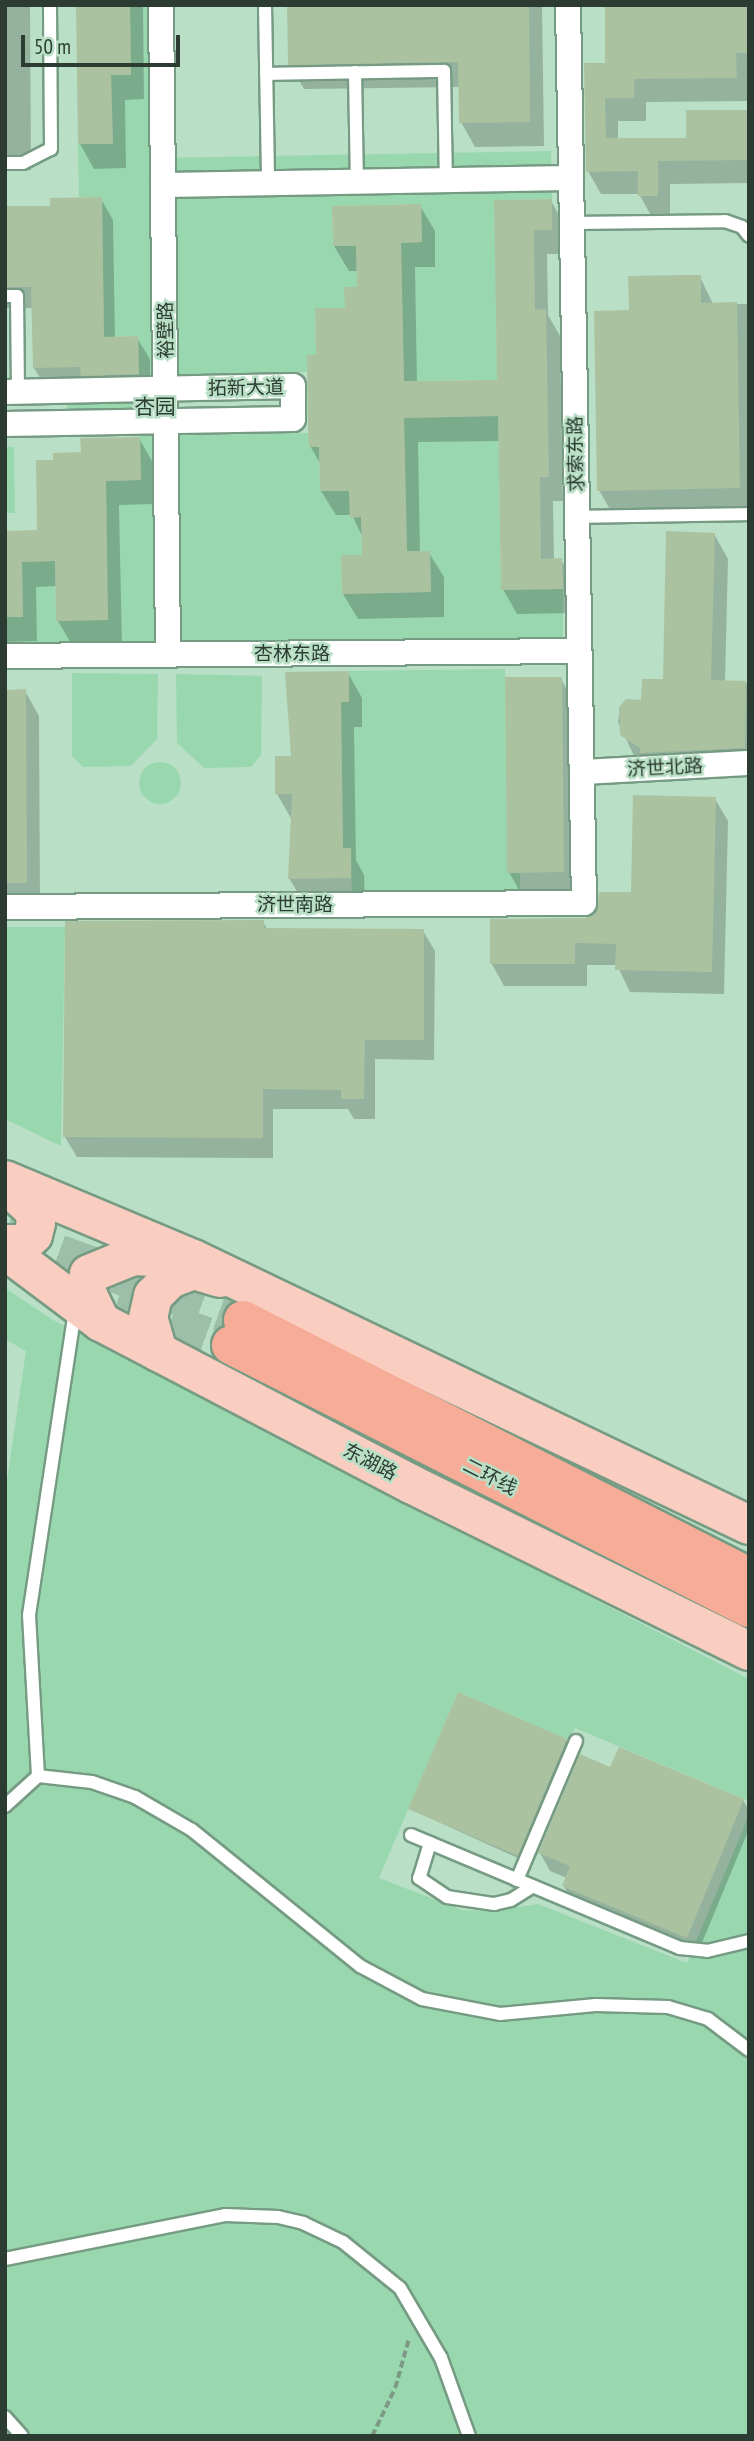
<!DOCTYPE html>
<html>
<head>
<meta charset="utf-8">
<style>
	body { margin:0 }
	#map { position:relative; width:754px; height:2441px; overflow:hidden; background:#b9dfc6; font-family:"PT Sans Narrow","Noto Sans SC",sans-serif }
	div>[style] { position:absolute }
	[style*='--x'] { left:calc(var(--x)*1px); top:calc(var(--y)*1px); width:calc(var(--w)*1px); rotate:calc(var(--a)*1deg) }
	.green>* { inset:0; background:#99d8af }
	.round { border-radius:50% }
	.shadow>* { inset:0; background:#0003 }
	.building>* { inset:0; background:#abc2a0 }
	.highway-tunnel>* { height:38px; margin-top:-19px; transform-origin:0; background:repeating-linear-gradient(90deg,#9dbea8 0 38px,transparent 0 57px) }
	.path>* { height:3.5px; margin-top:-1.75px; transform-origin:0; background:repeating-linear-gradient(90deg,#7c9986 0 7px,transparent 0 10.5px) }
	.roads { filter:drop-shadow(2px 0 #769b83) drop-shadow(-2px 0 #769b83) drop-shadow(0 2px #769b83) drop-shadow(0 -2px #769b83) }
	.lane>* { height:12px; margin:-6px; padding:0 6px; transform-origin:6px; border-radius:6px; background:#fff }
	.street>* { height:24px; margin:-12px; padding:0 12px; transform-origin:12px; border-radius:12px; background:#fff }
	.primary>* { height:38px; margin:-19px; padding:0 19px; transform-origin:19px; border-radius:19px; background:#facdc1 }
	.highway>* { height:38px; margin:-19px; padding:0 19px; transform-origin:19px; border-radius:19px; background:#f7ac97 }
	span { translate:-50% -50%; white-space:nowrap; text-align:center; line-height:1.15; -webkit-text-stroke:5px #b9dfc6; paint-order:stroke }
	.street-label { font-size:19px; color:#2c3c32 }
	.neighbourhood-label { font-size:21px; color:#2c3c32 }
	.frame { position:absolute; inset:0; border:7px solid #2c3c32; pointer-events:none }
	.scale { position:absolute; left:21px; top:35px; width:159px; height:32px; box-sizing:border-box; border:4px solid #2c3c32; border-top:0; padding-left:9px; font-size:21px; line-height:24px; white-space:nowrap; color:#2c3c32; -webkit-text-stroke:5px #b9dfc6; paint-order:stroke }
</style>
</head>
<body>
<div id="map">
	<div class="green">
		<i style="clip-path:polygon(130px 5px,150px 5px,153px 158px,551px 151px,552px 199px,495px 200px,497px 380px,404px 381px,401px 243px,422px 242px,421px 204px,332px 206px,333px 246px,356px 246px,357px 287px,345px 287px,345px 308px,315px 308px,316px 355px,307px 355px,307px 372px,139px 376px,138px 336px,104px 337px,102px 197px,79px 197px,78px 144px,113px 143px,111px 75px,131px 74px)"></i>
		<i style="clip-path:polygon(149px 398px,149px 410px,67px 412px,67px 400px)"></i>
		<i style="clip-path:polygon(498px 416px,501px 589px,563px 589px,563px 644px,5px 647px,5px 617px,23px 616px,22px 562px,55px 561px,56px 621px,108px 620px,106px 481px,141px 480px,140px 436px,308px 433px,309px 447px,319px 447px,320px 491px,349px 491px,350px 517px,361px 517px,362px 555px,341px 555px,342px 594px,431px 592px,430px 551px,407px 551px,404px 418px)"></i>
		<i style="clip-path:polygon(5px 447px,14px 447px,15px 513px,5px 513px)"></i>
		<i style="clip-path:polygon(505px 669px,507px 872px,520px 873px,520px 893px,352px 895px,351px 849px,343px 848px,341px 702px,349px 702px,349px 671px)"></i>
		<i style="clip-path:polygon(72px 673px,158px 674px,157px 739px,131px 766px,83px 767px,72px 756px)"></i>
		<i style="clip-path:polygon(176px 674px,262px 676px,261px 755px,251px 767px,204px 768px,177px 743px)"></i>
		<i class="round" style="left:139px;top:762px;width:42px;height:42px"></i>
		<i style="clip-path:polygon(5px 927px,65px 927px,61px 1146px,5px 1119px)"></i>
		<i style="clip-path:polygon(5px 1288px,53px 1320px,749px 1679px,749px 1801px,575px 1728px,569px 1740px,458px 1692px,379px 1878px,462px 1910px,494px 1911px,538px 1904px,687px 1963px,749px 1815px,749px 2436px,5px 2436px,5px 1494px,26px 1351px,5px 1339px)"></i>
	</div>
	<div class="shadow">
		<i style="clip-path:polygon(5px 5px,30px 5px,31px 170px,5px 170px)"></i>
		<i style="clip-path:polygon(78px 5px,143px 5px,144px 99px,125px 100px,126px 168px,94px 169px,80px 144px)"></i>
		<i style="clip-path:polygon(289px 5px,542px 5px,544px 146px,475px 147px,461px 122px,460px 87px,304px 89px,290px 64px)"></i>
		<i style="clip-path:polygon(749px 5px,749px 101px,646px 102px,646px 121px,618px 121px,618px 140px,688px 139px,749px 112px,749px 183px,670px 184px,670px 219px,653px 219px,639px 194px,601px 194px,588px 171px,607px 65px)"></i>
		<i style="clip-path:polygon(101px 199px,113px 220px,115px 338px,137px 338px,150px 359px,150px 396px,47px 389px,34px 368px,33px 308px,5px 308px,5px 208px,52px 207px)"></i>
		<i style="clip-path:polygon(551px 201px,565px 226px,566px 254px,547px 254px,548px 315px,560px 336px,563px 501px,553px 501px,554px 560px,561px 560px,576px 585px,576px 613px,517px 614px,503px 589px,500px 441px,418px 442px,420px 553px,429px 553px,444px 577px,444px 617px,358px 619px,343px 594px,364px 556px,363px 538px,352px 515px,336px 515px,321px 491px,321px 465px,310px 446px,318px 356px,359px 289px,359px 271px,349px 271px,334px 246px,420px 206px,435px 231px,435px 267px,415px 267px,417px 383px,499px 381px,496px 202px)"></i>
		<i style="clip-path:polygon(700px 277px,713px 304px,749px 304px,749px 511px,612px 513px,599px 490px)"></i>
		<i style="clip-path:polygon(139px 438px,153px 463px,154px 504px,119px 505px,122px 645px,72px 645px,58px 621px,57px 586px,36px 587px,37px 641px,5px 642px,5px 532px,39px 532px,55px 461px)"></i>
		<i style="clip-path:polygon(714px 534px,728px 559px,725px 682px,749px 683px,749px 773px,636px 760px,618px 722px,620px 708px,643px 702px,665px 681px)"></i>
		<i style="clip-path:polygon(348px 673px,362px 698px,362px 727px,354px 727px,356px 860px,364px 875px,365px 903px,304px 903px,289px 878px,292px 820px,277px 794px,293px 758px)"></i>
		<i style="clip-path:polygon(561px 679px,571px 697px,573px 890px,519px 890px,509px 872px)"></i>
		<i style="clip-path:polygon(5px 691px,25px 691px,39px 716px,40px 908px,5px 908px)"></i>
		<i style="clip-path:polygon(715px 799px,728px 821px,724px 994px,630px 992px,617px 965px,587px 965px,587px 986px,504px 986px,492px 964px,492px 920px,592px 918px,633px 894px)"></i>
		<i style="clip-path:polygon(263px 922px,267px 929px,423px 931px,435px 951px,434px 1060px,375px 1059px,375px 1119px,354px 1119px,348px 1109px,273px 1109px,273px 1158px,77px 1157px,65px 1137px)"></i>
		<i style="clip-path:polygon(566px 1740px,568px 1744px,520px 1859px,410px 1809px)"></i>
		<i style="clip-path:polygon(611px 1769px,743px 1800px,749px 1811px,749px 1829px,697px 1955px,574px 1904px,564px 1886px,567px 1878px,550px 1871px,540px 1853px)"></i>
	</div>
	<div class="building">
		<i style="clip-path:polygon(76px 5px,130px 5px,131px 75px,111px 75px,113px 144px,78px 144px)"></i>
		<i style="clip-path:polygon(287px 5px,529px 5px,530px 122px,459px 123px,458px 62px,288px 65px)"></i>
		<i style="clip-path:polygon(605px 5px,749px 5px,749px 53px,736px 53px,737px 78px,634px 79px,634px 98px,605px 98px,606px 138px,686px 138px,686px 110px,749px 110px,749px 160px,658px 161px,658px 196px,638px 196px,638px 171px,586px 172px,584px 63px,605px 63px)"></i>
		<i style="clip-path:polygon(102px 197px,104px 337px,138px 336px,139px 374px,81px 376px,80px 367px,33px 368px,31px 287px,5px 287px,5px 206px,50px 206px,50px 198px)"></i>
		<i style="clip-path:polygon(552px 199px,552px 230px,534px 230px,535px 310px,546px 309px,549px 477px,540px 477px,541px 559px,562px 558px,563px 589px,501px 590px,498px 416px,404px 418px,407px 551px,430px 551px,431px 592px,342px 594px,341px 555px,362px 555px,361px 517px,350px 518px,349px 491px,320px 491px,319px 447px,309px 447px,308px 433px,307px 355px,316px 355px,315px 308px,345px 308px,344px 287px,357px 287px,356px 246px,333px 246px,332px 206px,421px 204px,422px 242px,401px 243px,404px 381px,497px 380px,494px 200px)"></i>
		<i style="clip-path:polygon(683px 275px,701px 275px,701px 303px,737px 302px,740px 488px,597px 491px,594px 311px,629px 310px,628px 276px)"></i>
		<i style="clip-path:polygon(140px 437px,141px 480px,106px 481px,108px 620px,56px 621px,55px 561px,22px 562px,23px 617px,5px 617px,5px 531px,37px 530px,36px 460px,53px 460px,53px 453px,81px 452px,80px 438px)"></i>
		<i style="clip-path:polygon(666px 531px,715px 533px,711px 680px,746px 681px,745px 748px,640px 753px,640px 748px,620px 735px,619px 707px,626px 699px,641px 700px,642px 679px,663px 679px)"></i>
		<i style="clip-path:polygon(349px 671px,349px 702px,341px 702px,343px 848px,351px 848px,351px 878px,288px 879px,292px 794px,275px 794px,275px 756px,291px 756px,285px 672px)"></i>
		<i style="clip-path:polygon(505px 677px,562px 677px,564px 872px,507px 873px)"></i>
		<i style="clip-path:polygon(26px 689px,27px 883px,5px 883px,5px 690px)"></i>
		<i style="clip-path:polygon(633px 795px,716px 797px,712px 972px,615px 970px,616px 944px,575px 943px,575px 964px,490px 964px,490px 919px,585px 918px,597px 910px,599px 892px,631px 892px)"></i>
		<i style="clip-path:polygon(264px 920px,264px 928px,424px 929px,424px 1040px,365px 1040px,364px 1099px,341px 1099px,341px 1090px,263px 1089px,263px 1138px,63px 1137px,65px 921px)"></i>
		<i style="clip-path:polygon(458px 1692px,567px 1739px,518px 1856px,408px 1809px)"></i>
		<i style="clip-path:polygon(619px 1747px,744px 1799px,687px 1938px,562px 1886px,570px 1866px,538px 1853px,580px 1754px,610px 1767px)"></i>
	</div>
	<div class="highway-tunnel">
		<i style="--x:5;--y:1234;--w:253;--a:19.9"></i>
		<i style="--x:63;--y:1284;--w:179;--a:20"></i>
	</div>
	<div class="path">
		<i style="--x:372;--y:2436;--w:53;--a:-64.4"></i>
		<i style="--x:395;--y:2388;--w:52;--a:-74.4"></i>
	</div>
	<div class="roads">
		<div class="lane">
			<i style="--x:265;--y:5;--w:179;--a:89"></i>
			<i style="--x:355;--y:72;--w:110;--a:89"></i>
			<i style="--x:266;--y:74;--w:178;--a:-1"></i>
			<i style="--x:444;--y:71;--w:110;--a:89"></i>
			<i style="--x:5;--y:163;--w:18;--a:0"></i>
			<i style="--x:23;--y:163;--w:31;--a:-27"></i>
			<i style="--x:51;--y:149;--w:144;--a:-90.4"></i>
			<i style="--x:572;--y:223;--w:153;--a:-0.7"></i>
			<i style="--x:725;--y:221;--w:18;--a:19"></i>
			<i style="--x:742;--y:227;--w:11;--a:52"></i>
			<i style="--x:5;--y:296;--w:12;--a:0"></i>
			<i style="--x:17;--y:296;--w:95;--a:89.4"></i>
			<i style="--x:577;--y:517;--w:172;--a:-1"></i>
			<i style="--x:38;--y:1776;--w:161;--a:-93.2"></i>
			<i style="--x:29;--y:1615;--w:307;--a:-81.4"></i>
			<i style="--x:5;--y:1806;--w:45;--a:-42.3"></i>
			<i style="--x:38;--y:1776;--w:54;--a:6.3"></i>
			<i style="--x:92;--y:1782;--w:46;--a:19.2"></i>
			<i style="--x:135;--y:1797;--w:66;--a:30.1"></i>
			<i style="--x:192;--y:1830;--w:216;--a:39"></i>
			<i style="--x:360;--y:1966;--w:70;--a:28"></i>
			<i style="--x:422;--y:1999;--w:79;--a:10.9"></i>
			<i style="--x:500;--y:2014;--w:96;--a:-5.4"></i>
			<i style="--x:596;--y:2005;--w:72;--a:1.6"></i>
			<i style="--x:668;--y:2007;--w:42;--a:16.7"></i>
			<i style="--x:708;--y:2019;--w:51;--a:37.1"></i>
			<i style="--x:411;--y:1835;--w:292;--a:22.8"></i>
			<i style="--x:680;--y:1948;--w:27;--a:6"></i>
			<i style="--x:707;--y:1951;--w:43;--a:-13.4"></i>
			<i style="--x:430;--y:1843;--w:37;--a:107"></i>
			<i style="--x:419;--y:1878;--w:34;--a:34"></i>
			<i style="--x:447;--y:1897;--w:48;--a:8.5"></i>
			<i style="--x:494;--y:1904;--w:17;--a:-13"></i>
			<i style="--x:511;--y:1900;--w:26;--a:-32"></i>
			<i style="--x:517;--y:1880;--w:151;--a:-67"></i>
			<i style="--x:5;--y:2259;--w:224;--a:-11.3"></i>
			<i style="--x:225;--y:2215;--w:53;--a:2.2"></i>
			<i style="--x:278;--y:2217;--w:26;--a:13"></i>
			<i style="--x:303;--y:2223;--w:44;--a:25.4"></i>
			<i style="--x:343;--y:2242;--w:73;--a:38.9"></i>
			<i style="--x:400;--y:2288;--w:81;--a:59.6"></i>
			<i style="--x:441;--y:2358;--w:83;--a:70.3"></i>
			<i style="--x:5;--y:2417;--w:25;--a:48"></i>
		</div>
		<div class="street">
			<i style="--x:161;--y:5;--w:650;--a:89.38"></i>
			<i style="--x:163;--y:185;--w:408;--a:-1"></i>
			<i style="--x:5;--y:392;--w:288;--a:-1.2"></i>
			<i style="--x:293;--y:386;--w:33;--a:90"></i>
			<i style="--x:293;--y:419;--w:288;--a:179"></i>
			<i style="--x:5;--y:656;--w:574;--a:-0.5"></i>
			<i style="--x:582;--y:772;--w:167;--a:-3.1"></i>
			<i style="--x:5;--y:907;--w:579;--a:-0.4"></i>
			<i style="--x:584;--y:903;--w:898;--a:-91.02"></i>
		</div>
		<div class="primary">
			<i style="--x:5;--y:1180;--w:204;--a:22.8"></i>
			<i style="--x:193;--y:1259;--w:616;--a:25.57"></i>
			<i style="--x:5;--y:1184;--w:39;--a:42"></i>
			<i style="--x:34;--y:1210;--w:13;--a:81"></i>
			<i style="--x:36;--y:1223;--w:12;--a:104"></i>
			<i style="--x:33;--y:1235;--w:13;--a:138"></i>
			<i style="--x:23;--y:1244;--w:18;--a:180"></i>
			<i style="--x:5;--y:1250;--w:120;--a:36.9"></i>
			<i style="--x:101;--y:1322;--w:350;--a:27.6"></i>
			<i style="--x:411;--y:1484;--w:377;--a:26.3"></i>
			<i style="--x:101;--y:1322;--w:34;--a:-116"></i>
			<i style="--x:86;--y:1291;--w:17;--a:-80"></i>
			<i style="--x:89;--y:1274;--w:48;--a:-22.2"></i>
			<i style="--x:133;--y:1256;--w:44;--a:2.6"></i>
			<i style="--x:158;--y:1352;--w:35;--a:-106"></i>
			<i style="--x:148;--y:1318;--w:23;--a:-77"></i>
			<i style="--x:153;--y:1296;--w:24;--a:-45"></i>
			<i style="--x:170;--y:1279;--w:26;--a:-21"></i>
			<i style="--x:194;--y:1270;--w:27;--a:17"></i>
		</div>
		<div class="highway">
			<i style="--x:243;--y:1320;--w:568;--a:26.93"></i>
			<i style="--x:231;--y:1345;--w:581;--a:26.92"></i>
		</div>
	</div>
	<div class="street-label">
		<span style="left:166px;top:330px;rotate:-91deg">裕壁路</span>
		<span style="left:246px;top:388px;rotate:-1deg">拓新大道</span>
		<span style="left:576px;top:454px;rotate:-91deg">求索东路</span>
		<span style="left:292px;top:654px">杏林东路</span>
		<span style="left:665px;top:768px;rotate:-3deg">济世北路</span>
		<span style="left:295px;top:905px">济世南路</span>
		<span style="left:370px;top:1462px;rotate:27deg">东湖路</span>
		<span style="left:490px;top:1477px;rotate:27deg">二环线</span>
	</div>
	<div class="neighbourhood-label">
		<span style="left:155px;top:407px">杏园</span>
	</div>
	<div class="frame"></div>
	<div class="scale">50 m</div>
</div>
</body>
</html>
